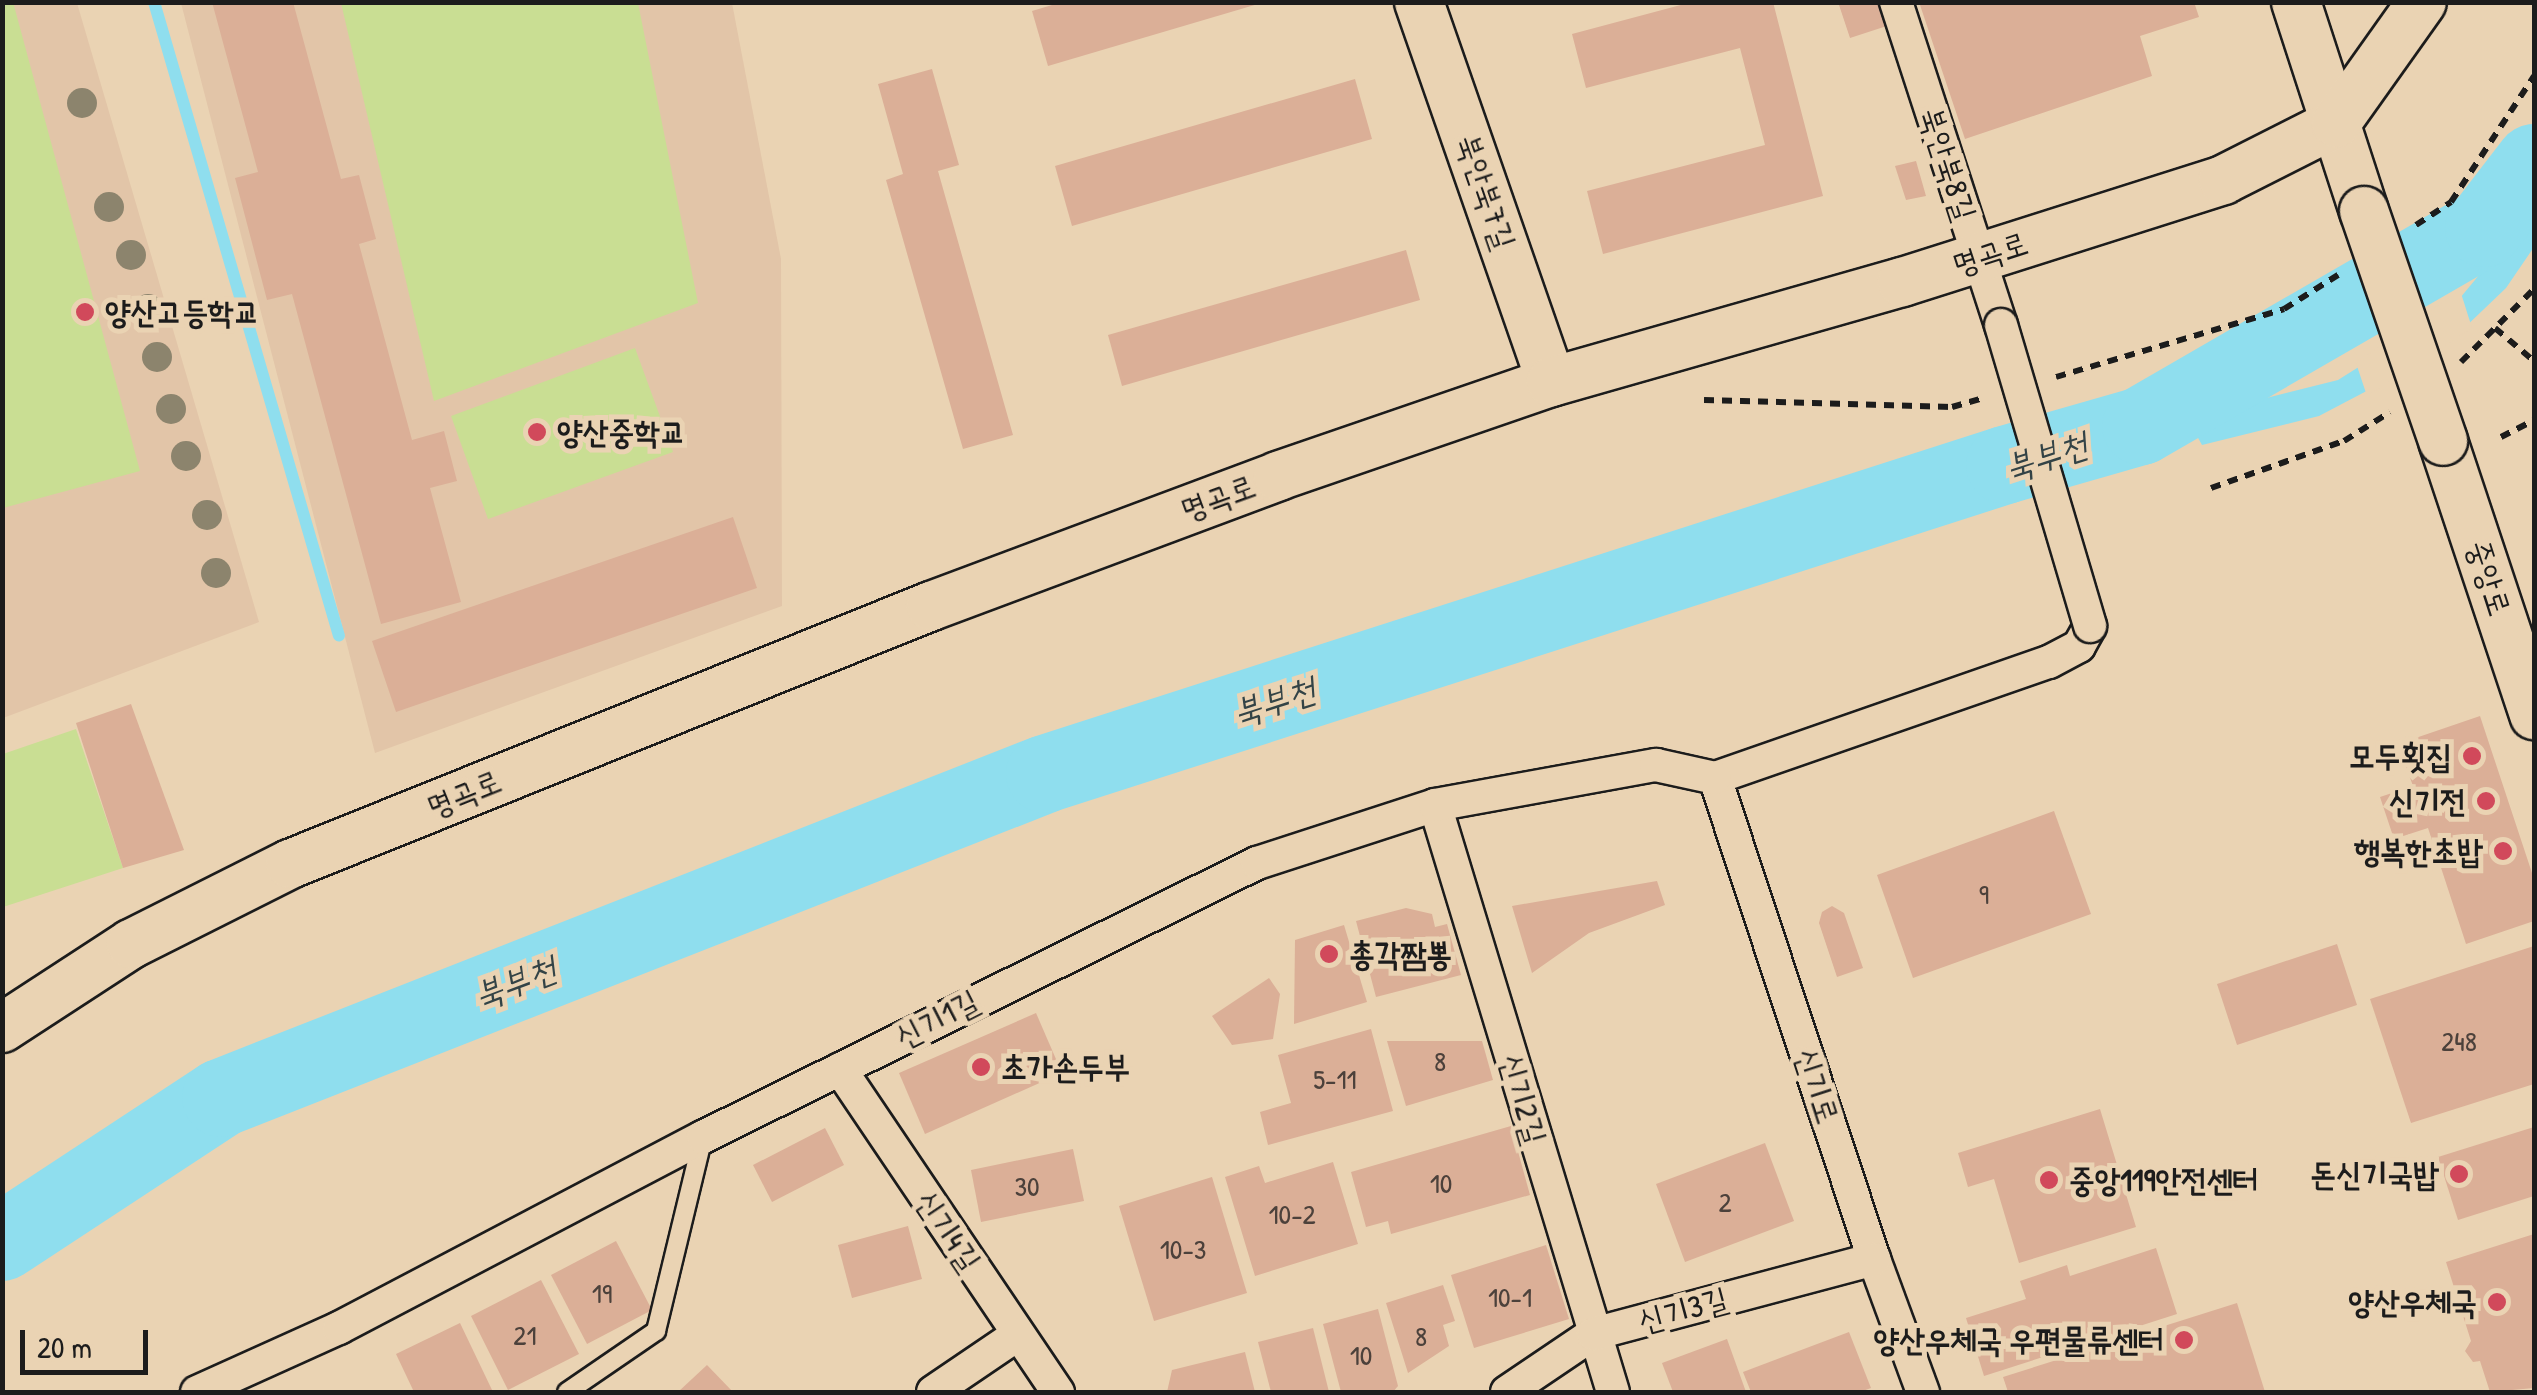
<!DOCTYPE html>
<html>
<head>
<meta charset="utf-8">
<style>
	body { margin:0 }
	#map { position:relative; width:2537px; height:1395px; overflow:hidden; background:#ead3b3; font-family:"Patrick Hand","Poor Story",sans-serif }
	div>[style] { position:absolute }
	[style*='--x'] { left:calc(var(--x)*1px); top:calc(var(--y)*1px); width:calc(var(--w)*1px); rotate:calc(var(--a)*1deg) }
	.built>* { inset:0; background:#e2c5a8 }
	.green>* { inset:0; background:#c9de93 }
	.water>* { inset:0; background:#8fdeee }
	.pier>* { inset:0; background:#ead3b3 }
	.stream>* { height:12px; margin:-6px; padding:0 6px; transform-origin:6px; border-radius:6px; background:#8fdeee }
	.river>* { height:78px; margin:-39px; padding:0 39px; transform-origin:39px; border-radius:39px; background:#8fdeee }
	.building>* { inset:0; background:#dbaf97 }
	.path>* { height:6px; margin-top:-3px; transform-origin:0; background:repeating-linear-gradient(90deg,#1c1c1c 0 10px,transparent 0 18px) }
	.roads { filter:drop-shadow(2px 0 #1c1c1c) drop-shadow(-2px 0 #1c1c1c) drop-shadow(0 2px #1c1c1c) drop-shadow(0 -2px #1c1c1c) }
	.lane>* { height:18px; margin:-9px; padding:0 9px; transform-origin:9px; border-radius:9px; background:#ead3b3 }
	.street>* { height:32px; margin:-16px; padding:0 16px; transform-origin:16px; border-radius:16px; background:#ead3b3 }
	.secondary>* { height:48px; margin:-24px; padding:0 24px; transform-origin:24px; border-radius:24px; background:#ead3b3 }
	.bridges { filter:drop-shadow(2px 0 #1c1c1c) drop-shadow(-2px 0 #1c1c1c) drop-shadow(0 2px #1c1c1c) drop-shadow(0 -2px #1c1c1c) }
	.street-bridge>* { height:32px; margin:-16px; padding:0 16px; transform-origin:16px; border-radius:16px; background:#ead3b3 }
	.secondary-bridge>* { height:48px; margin:-24px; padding:0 24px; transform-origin:24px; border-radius:24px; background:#ead3b3 }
	.trees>* { width:30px; height:30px; margin:-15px; border-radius:50%; background:#8c846d }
	.dots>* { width:28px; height:28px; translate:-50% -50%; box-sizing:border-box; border:5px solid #ead3b3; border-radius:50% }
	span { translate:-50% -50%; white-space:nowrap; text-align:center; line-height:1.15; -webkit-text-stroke:10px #ead3b3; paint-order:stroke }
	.number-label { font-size:28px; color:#4c413b }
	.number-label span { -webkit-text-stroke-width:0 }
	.street-label { font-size:32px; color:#1c1c1c }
	.poi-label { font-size:32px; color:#1c1c1c; font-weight:700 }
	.left { translate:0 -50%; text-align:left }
	.right { translate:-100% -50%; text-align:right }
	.water-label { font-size:35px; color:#334346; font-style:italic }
	.frame { position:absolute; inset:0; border:5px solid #1c1c1c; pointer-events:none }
	.scale { position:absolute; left:20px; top:1330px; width:128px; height:45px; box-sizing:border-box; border:5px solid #1c1c1c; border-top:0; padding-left:12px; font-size:30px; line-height:35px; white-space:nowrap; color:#1c1c1c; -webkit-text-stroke:8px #ead3b3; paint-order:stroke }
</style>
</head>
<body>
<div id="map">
	<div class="built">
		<i style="clip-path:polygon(3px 3px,77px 3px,259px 622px,3px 718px)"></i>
		<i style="clip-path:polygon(181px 3px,732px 3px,781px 259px,782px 606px,375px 753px)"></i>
	</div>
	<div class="green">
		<i style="clip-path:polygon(13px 2px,140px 471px,3px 508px,2px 3px)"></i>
		<i style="clip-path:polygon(341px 3px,638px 3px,698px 303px,434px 401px)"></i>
		<i style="clip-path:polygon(635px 348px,673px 452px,488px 519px,451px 416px)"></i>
		<i style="clip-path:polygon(76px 729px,123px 868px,3px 907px,3px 754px)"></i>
	</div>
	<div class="water">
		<i style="clip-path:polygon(2534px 209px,2534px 247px,2506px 288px,2460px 332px,2378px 385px,2319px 416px,2202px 445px,2187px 418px,2338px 380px,2408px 336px,2460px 298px)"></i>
	</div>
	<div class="pier">
		<i style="clip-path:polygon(2460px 290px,2472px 328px,2367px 396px,2356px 363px)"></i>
	</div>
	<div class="stream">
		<i style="--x:154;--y:2;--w:660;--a:73.73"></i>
	</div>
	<div class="river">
		<i style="--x:2;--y:1242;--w:262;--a:-33.3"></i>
		<i style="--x:221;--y:1098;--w:885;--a:-21.46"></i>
		<i style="--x:1045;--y:774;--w:1009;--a:-17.84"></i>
		<i style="--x:2005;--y:465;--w:141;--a:-16"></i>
		<i style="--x:2141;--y:426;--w:396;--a:-30"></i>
		<i style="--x:2484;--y:228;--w:82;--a:-52.4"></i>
	</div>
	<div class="building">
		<i style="clip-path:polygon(212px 2px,293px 2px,341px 179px,359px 175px,376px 239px,359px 244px,412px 440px,444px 431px,457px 481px,430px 488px,461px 602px,381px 624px,292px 294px,267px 300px,235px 178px,258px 172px)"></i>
		<i style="clip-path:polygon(1062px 2px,1258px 2px,1258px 4px,1048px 66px,1032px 11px)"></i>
		<i style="clip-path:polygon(1692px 2px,1773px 2px,1823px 196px,1603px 254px,1587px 191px,1765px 145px,1740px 48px,1586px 88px,1572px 34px)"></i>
		<i style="clip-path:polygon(1838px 2px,1892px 2px,1899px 22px,1850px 38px)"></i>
		<i style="clip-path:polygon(1919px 2px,2194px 2px,2199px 17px,2140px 36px,2152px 76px,1965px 139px)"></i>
		<i style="clip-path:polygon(932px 69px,959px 165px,938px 171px,1013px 435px,963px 449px,886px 180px,903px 174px,878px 84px)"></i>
		<i style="clip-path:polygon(1355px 79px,1372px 139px,1072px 226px,1055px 166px)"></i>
		<i style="clip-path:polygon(1916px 161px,1926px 196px,1906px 200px,1895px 166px)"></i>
		<i style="clip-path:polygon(1406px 250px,1420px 300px,1122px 386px,1108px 335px)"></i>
		<i style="clip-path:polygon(733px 517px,757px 588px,396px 712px,372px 641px)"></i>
		<i style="clip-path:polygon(131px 704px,184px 850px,123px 868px,76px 723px)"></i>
		<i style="clip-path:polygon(2480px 716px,2534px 879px,2534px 921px,2466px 944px,2428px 828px,2394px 839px,2380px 797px,2413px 786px,2398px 744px)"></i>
		<i style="clip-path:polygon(2054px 811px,2091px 914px,1913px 978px,1877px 875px)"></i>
		<i style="clip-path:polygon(1657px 881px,1665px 905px,1589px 933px,1532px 973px,1512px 906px)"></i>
		<i style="clip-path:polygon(1832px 906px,1844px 913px,1863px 968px,1837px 977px,1819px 923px,1822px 912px)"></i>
		<i style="clip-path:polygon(1406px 908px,1432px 914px,1435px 927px,1447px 924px,1461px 975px,1376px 997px,1356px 921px)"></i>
		<i style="clip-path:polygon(1344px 925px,1367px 1002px,1294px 1024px,1295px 940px)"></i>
		<i style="clip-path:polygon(2337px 944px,2357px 1005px,2237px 1045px,2217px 984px)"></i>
		<i style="clip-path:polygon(2534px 946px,2534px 1084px,2411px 1123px,2370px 999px)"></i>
		<i style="clip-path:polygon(1269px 978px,1280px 994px,1273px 1039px,1232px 1045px,1212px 1016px)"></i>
		<i style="clip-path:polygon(1036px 1013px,1062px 1073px,925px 1134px,899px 1073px)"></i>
		<i style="clip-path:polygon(1371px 1029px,1393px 1111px,1268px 1145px,1260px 1112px,1291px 1103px,1278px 1055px)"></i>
		<i style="clip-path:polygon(1387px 1041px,1482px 1041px,1493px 1080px,1406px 1106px)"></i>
		<i style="clip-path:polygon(2100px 1109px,2136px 1227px,2019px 1263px,1994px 1179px,1968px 1187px,1958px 1153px)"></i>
		<i style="clip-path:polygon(1511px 1126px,1530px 1195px,1391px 1234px,1388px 1221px,1366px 1227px,1351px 1172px)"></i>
		<i style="clip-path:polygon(2534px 1127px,2534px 1196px,2458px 1220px,2438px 1157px)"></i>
		<i style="clip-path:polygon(825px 1128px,844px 1165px,772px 1202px,753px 1165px)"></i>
		<i style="clip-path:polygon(1765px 1143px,1794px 1221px,1685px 1262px,1656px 1184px)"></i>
		<i style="clip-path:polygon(1073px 1149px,1084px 1201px,981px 1222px,971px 1170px)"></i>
		<i style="clip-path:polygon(1333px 1162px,1358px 1244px,1255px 1276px,1225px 1177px,1259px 1166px,1265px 1183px)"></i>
		<i style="clip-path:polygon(1212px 1177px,1247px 1293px,1154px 1321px,1119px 1206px)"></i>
		<i style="clip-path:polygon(908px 1226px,922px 1279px,852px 1298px,838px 1245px)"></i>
		<i style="clip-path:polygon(2534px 1234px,2534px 1388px,2490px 1392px,2480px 1361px,2473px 1362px,2465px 1351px,2471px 1341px,2446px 1262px)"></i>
		<i style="clip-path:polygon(616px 1241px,652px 1310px,587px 1344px,551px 1275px)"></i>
		<i style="clip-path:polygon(1546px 1245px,1569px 1319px,1474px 1348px,1451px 1275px)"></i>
		<i style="clip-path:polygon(2156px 1248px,2177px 1314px,1984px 1376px,1966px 1318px,2026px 1299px,2020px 1281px,2067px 1265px,2070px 1276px)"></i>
		<i style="clip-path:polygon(541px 1280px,579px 1354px,508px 1390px,471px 1316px)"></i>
		<i style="clip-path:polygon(1443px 1285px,1455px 1321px,1443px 1325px,1449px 1346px,1408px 1373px,1386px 1303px)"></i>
		<i style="clip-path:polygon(2237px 1303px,2265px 1392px,2008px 1392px,2003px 1377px)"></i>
		<i style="clip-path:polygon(1378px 1309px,1398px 1386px,1393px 1392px,1341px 1392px,1323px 1324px)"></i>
		<i style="clip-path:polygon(460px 1323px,493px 1392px,414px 1392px,396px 1354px)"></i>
		<i style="clip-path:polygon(1313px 1328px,1329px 1392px,1271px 1392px,1258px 1342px)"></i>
		<i style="clip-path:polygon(1849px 1332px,1871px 1388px,1860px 1392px,1751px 1392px,1743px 1372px)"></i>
		<i style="clip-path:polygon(1727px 1339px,1746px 1392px,1673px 1392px,1662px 1363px)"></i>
		<i style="clip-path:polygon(1245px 1352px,1255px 1392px,1167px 1392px,1172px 1370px)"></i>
		<i style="clip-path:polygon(707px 1365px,733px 1392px,678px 1392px)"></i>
	</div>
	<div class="path">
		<i style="--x:2416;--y:225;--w:42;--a:-33.3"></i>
		<i style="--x:2451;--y:202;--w:151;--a:-56.6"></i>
		<i style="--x:2495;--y:328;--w:51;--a:40.2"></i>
		<i style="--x:2461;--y:362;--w:103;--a:-45"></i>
		<i style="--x:2056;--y:377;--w:238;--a:-16.6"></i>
		<i style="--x:2284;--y:309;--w:64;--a:-32.2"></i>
		<i style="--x:1704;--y:400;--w:248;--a:1.6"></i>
		<i style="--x:1952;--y:407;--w:35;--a:-16"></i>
		<i style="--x:2501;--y:437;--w:37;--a:-27"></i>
		<i style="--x:2211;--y:488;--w:141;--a:-19.5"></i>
		<i style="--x:2344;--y:441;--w:54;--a:-32.2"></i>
	</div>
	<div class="roads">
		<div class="lane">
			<i style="--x:567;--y:1392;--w:108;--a:-34.4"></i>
			<i style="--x:656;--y:1331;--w:200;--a:-76.4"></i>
		</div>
		<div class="street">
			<i style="--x:1896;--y:2;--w:340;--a:72"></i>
			<i style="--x:1715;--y:778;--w:507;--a:71.71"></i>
			<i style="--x:1874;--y:1259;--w:142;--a:69.8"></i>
			<i style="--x:1715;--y:778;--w:354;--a:-19.2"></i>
			<i style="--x:2049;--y:662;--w:34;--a:-28"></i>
			<i style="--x:2079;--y:646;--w:23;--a:-61"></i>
			<i style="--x:1435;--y:805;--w:613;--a:73.13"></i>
			<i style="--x:840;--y:1069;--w:390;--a:56"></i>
			<i style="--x:197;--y:1392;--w:156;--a:-24.3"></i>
			<i style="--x:339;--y:1328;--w:411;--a:-27.7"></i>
			<i style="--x:703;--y:1137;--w:618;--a:-26.32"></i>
			<i style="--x:1257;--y:863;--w:187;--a:-18"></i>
			<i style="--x:1435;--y:805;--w:225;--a:-10.3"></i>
			<i style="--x:1656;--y:765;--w:60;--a:12.4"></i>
			<i style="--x:933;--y:1392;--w:102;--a:-34.2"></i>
			<i style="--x:1507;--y:1392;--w:104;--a:-34"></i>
			<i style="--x:1593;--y:1334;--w:291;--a:-14.9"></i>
		</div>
		<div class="secondary">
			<i style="--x:1419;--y:2;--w:402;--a:70.8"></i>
			<i style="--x:2296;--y:2;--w:220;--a:72"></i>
			<i style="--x:2443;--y:441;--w:289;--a:71.6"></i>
			<i style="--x:2;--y:1028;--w:154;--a:-33.1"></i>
			<i style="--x:131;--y:944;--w:178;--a:-26.7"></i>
			<i style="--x:290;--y:864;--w:691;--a:-21.92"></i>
			<i style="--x:931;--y:606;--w:371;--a:-20.5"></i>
			<i style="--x:1278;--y:476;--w:289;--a:-19"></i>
			<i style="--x:1551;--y:382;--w:365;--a:-15.9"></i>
			<i style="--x:1902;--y:282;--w:337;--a:-17.6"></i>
			<i style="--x:2223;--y:180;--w:127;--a:-26.8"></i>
			<i style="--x:2336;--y:123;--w:148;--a:-54.6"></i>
		</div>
	</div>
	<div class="bridges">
		<div class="street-bridge">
			<i style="--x:2001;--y:325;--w:314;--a:73.5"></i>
		</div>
		<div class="secondary-bridge">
			<i style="--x:2364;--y:211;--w:243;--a:71"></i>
		</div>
	</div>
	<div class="trees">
		<i style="left:82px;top:103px"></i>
		<i style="left:109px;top:207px"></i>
		<i style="left:131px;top:255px"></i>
		<i style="left:148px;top:309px"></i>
		<i style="left:157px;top:357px"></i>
		<i style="left:171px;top:409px"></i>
		<i style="left:186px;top:456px"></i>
		<i style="left:207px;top:515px"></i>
		<i style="left:216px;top:573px"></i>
	</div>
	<div class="dots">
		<i style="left:85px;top:312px;background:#d1495b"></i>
		<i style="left:537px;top:432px;background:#d1495b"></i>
		<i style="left:2472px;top:756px;background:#d1495b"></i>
		<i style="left:2486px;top:801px;background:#d1495b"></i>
		<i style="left:2503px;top:851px;background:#d1495b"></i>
		<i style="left:1329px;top:954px;background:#d1495b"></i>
		<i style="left:981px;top:1067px;background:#d1495b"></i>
		<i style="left:2459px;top:1174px;background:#d1495b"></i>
		<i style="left:2049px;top:1180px;background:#d1495b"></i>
		<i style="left:2497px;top:1302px;background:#d1495b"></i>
		<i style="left:2184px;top:1340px;background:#d1495b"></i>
	</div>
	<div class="number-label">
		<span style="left:1984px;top:894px">9</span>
		<span style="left:2459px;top:1041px">248</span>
		<span style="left:1440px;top:1061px">8</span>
		<span style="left:1335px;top:1079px">5-11</span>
		<span style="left:1441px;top:1183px">10</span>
		<span style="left:1027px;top:1186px">30</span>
		<span style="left:1725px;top:1202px">2</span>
		<span style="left:1292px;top:1214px">10-2</span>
		<span style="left:1183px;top:1249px">10-3</span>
		<span style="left:602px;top:1293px">19</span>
		<span style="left:1510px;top:1297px">10-1</span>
		<span style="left:525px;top:1335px">21</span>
		<span style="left:1421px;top:1336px">8</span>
		<span style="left:1361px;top:1355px">10</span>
	</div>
	<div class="street-label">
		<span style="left:1948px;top:164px;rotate:72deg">북안북8길</span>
		<span style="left:1486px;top:192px;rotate:71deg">북안북7길</span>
		<span style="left:1990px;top:254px;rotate:-18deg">명곡로</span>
		<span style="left:1218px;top:498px;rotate:-20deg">명곡로</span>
		<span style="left:2489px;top:578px;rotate:72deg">중앙로</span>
		<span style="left:464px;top:794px;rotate:-22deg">명곡로</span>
		<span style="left:937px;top:1019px;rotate:-27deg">신기1길</span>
		<span style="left:1817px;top:1086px;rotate:72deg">신기로</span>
		<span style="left:1523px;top:1099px;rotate:74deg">신기2길</span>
		<span style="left:948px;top:1231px;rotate:56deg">신기4길</span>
		<span style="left:1683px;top:1310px;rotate:-15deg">신기3길</span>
	</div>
	<div class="poi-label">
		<span class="left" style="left:105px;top:312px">양산고등학교</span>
		<span class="left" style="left:557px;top:432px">양산중학교</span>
		<span class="right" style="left:2452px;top:756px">모두횟집</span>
		<span class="right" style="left:2466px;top:801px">신기전</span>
		<span class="right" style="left:2483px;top:851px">행복한초밥</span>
		<span class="left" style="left:1349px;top:954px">총각짬뽕</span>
		<span class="left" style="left:1001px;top:1067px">초가손두부</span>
		<span class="right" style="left:2439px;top:1174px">돈신기국밥</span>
		<span class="left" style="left:2069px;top:1180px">중앙119안전센터</span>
		<span class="right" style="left:2477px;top:1302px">양산우체국</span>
		<span class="right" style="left:2164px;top:1340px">양산우체국 우편물류센터</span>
	</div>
	<div class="water-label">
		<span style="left:2046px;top:456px;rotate:-18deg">북부천</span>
		<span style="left:1274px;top:701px;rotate:-18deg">북부천</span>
		<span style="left:515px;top:982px;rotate:-21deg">북부천</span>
	</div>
	<div class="frame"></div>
	<div class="scale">20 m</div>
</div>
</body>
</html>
